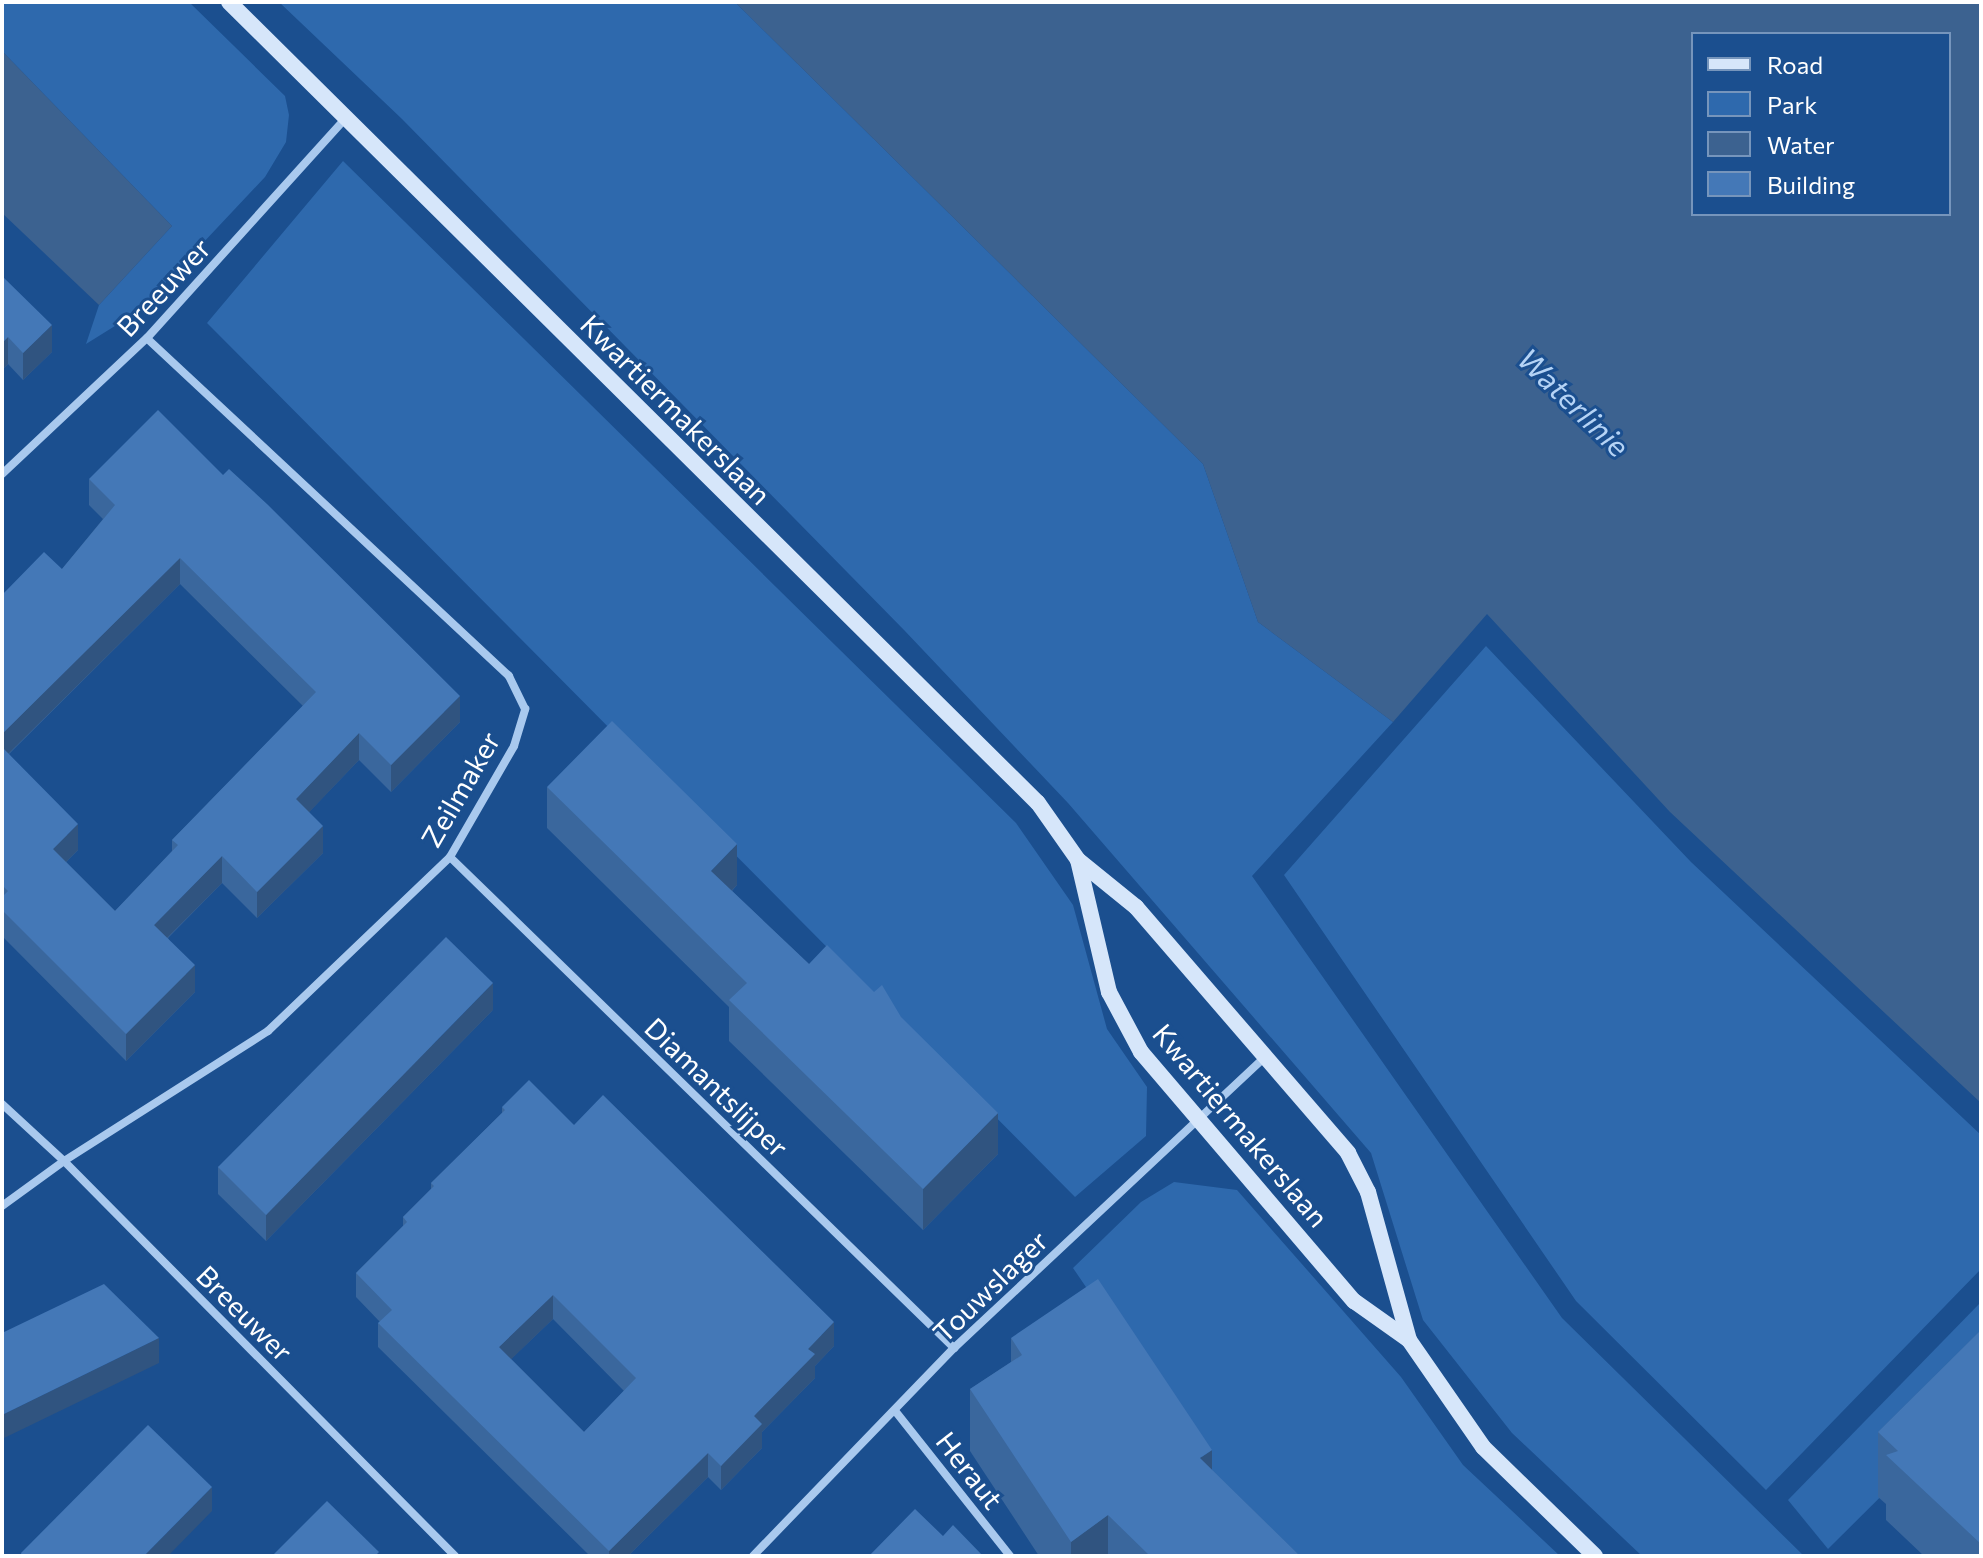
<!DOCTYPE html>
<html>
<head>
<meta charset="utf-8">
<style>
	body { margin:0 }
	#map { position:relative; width:1983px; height:1558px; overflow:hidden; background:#1b4f8f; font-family:Commissioner,sans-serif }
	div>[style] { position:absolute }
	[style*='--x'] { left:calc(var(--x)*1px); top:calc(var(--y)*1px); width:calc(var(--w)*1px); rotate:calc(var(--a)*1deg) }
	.green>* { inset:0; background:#2e69ad }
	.water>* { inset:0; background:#3c6290 }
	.minor>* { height:8px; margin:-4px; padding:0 4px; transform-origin:4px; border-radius:4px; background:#a9c9ee }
	.secondary>* { height:16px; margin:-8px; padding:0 8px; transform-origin:8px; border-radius:8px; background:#d6e6fa }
	.wall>* { inset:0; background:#3a679d }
	.shaded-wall>* { inset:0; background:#305480 }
	.building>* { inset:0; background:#4478b7 }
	span { translate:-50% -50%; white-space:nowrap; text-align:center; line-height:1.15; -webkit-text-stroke:6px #1b4f8f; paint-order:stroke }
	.street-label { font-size:28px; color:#fff }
	.water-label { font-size:30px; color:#b5d3f5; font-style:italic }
	.frame { position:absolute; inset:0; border:4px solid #fff; pointer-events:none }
	.legend { position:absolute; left:1691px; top:32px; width:260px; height:184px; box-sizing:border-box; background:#1b4f8f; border:2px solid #7695bc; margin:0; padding:10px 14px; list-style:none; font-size:24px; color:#fff }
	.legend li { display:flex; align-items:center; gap:16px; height:40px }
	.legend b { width:40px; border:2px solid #7695bc }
</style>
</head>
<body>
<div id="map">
	<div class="green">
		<i style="clip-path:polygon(2px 2px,189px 2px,285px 96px,289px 115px,286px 142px,265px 177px,139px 311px,86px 344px,99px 305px,172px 226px,2px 51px)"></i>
		<i style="clip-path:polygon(279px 2px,735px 2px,1203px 464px,1258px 622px,1393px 722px,1252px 876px,1562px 1318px,1804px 1556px,1642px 1556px,1512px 1433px,1423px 1320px,1371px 1153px,1068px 803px,904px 630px,402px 119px)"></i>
		<i style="clip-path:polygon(343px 161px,1016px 823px,1073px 905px,1107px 1029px,1147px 1087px,1146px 1136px,1075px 1197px,207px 323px)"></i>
		<i style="clip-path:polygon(1486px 646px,1691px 862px,1981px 1135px,1981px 1269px,1766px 1490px,1576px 1301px,1284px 875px)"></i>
		<i style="clip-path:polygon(1174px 1182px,1237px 1190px,1401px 1377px,1463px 1465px,1560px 1556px,1285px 1556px,1241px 1514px,1073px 1268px,1141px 1202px)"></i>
		<i style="clip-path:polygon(1981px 1302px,1981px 1397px,1828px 1549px,1788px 1500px)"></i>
	</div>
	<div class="water">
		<i style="clip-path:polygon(evenodd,735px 2px,1981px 2px,1981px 1103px,1670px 812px,1487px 614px,1393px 722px,1258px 622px,1203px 464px,735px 2px,1693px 34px,1949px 34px,1949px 214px,1693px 214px,1693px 34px)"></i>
		<i style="clip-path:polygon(2px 51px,172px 226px,99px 305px,2px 213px)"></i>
	</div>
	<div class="minor">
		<i style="--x:2;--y:474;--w:199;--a:-43.2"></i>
		<i style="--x:147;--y:338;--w:295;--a:-47.9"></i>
		<i style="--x:450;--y:857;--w:704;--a:44.25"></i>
		<i style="--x:2;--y:1104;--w:84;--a:42.6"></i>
		<i style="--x:64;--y:1161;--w:556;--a:45.29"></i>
		<i style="--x:2;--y:1206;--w:77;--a:-36"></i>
		<i style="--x:64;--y:1161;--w:242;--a:-32.5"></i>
		<i style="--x:268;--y:1031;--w:252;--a:-43.7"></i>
		<i style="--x:450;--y:857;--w:128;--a:-60"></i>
		<i style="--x:514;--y:746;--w:39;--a:-73"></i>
		<i style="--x:525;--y:709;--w:37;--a:-116"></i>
		<i style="--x:509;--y:676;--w:495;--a:-137"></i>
		<i style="--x:896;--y:1412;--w:184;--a:51.6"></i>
		<i style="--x:753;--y:1556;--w:289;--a:-46"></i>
		<i style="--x:954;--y:1348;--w:426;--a:-43.1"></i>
	</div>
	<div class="secondary">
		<i style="--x:229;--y:2;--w:1138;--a:44.72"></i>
		<i style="--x:1038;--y:803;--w:70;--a:54.9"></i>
		<i style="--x:1078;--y:860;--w:75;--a:39"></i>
		<i style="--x:1136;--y:907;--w:325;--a:49.2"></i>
		<i style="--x:1348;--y:1153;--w:44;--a:62.9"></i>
		<i style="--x:1368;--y:1192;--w:154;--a:74.5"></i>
		<i style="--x:1409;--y:1340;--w:130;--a:55.3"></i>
		<i style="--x:1483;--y:1447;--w:156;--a:44.2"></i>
		<i style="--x:1078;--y:860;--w:136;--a:76.8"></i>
		<i style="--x:1109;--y:992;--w:68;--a:61.9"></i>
		<i style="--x:1141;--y:1052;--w:328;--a:49.5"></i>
		<i style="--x:1354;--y:1301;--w:67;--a:35.3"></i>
	</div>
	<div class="wall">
		<i style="clip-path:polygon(2px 276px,52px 352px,23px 380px,8px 364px,2px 370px)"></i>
		<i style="clip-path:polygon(evenodd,89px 479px,460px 722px,391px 792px,359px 760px,309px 812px,323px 853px,257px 918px,222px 883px,168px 938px,195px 992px,126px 1061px,2px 936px,2px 595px,62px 569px,103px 519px,89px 505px,89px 479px,180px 584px,303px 706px,172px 840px,172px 851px,115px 911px,66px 862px,78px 850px,9px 754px,180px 584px)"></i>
		<i style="clip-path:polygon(547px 787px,737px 885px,732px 891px,809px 964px,874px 992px,901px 1017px,998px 1154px,923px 1230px,729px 1041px,729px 1007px,547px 828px)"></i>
		<i style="clip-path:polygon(493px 1010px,266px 1241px,218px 1194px,218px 1167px)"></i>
		<i style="clip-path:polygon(evenodd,502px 1107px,574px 1125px,834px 1346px,815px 1366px,815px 1378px,762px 1432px,762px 1448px,721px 1490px,708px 1477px,628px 1556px,590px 1556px,378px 1347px,378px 1323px,380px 1322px,356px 1297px,356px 1273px,403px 1226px,403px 1217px,431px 1189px,431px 1183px,502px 1113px,502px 1107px,553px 1319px,624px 1391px,584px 1432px,511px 1359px,553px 1319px)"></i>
		<i style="clip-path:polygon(1981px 1330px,1981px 1556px,1924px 1556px,1886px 1520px,1886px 1504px,1878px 1497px,1878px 1432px)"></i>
		<i style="clip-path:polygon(1011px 1338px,1212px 1470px,1300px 1556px,1039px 1556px,970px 1451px,970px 1389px,1011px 1362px)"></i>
	</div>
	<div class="shaded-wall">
		<i style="clip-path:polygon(52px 325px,52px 352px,23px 380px,23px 353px)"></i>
		<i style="clip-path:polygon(8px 337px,8px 364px,2px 370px,2px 343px)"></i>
		<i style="clip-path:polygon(180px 558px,180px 584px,2px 760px,2px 734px)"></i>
		<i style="clip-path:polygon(460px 696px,460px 722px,391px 792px,391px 765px)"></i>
		<i style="clip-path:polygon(359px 733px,359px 760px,296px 826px,296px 799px)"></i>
		<i style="clip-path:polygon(78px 824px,78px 850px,53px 875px,53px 849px)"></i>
		<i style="clip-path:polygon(323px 826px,323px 853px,257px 918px,257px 892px)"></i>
		<i style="clip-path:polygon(737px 844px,737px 885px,711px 912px,711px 871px)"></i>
		<i style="clip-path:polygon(222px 856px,222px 883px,154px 951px,154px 925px)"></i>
		<i style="clip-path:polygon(195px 965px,195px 992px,126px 1061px,126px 1034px)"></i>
		<i style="clip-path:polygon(493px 983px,493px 1010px,266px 1241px,266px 1215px)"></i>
		<i style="clip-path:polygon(998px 1113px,998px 1154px,923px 1230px,923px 1189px)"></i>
		<i style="clip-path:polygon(553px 1295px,553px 1319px,499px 1371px,499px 1347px)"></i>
		<i style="clip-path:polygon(834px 1322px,834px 1346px,815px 1366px,815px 1378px,762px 1432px,762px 1448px,721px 1490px,721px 1466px,754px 1416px,808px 1349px)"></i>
		<i style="clip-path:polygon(159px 1338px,159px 1363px,2px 1439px,2px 1415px)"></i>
		<i style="clip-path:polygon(1212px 1450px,1212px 1512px,1200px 1458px)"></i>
		<i style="clip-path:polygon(708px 1453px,708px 1477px,628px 1556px,609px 1556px,609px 1551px)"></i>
		<i style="clip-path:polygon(212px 1487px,212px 1511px,168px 1556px,144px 1556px)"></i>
		<i style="clip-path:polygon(1108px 1515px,1108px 1556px,1071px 1556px,1071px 1542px)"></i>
	</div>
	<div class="building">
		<i style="clip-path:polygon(2px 276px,52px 325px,23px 353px,8px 337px,2px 343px)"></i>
		<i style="clip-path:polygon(158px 410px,223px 475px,229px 469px,267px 504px,460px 696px,391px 765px,359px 733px,296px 799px,323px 826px,257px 892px,222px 856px,154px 925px,195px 965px,126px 1034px,2px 910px,2px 897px,8px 891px,2px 885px,2px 747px,78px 824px,53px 849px,115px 911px,178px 845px,172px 840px,316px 692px,180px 558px,2px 734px,2px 595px,44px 552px,62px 569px,115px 505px,89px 479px)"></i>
		<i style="clip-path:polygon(612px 721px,737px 844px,711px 871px,809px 964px,827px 945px,874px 992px,882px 985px,901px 1017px,998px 1113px,923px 1189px,729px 1000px,747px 983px,547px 787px)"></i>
		<i style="clip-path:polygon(446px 937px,493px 983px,266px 1215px,218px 1167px)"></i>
		<i style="clip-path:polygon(evenodd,529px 1080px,574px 1125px,603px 1095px,834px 1322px,808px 1349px,815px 1354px,754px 1416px,762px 1424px,721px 1466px,708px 1453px,609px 1551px,378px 1323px,392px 1310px,356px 1273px,407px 1222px,403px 1217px,434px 1186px,431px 1183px,505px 1110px,502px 1107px,529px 1080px,553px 1295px,636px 1378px,584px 1432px,499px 1347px,553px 1295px)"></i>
		<i style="clip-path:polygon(1098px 1279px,1212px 1450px,1200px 1458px,1300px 1556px,1150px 1556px,1108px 1515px,1071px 1542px,970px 1389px,1022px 1355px,1011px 1338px)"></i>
		<i style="clip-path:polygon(104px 1284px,159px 1338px,2px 1415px,2px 1333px)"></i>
		<i style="clip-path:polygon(1981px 1330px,1981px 1544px,1886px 1455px,1898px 1451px,1878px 1432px)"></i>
		<i style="clip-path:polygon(148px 1425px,212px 1487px,144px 1556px,22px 1556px,21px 1553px)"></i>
		<i style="clip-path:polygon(327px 1501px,379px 1552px,375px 1556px,272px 1556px)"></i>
		<i style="clip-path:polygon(915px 1509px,943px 1536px,953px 1525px,983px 1556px,869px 1556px)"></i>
	</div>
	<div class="street-label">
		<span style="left:163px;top:287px;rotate:-47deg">Breeuwer</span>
		<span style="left:676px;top:409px;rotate:45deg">Kwartiermakerslaan</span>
		<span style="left:460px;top:789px;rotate:-60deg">Zeilmaker</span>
		<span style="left:717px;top:1087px;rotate:44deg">Diamantslijper</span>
		<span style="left:1241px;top:1125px;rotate:50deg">Kwartiermakerslaan</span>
		<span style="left:990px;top:1286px;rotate:-44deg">Touwslager</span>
		<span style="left:245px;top:1313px;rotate:45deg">Breeuwer</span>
		<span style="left:970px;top:1470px;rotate:52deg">Heraut</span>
	</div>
	<div class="water-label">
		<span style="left:1574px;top:402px;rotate:44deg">Waterlinie</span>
	</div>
	<div class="frame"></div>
	<ul class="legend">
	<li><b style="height:10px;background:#d6e6fa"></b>Road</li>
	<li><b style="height:22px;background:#2e69ad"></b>Park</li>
	<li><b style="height:22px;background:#3c6290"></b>Water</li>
	<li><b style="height:22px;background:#4478b7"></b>Building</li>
	</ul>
</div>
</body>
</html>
